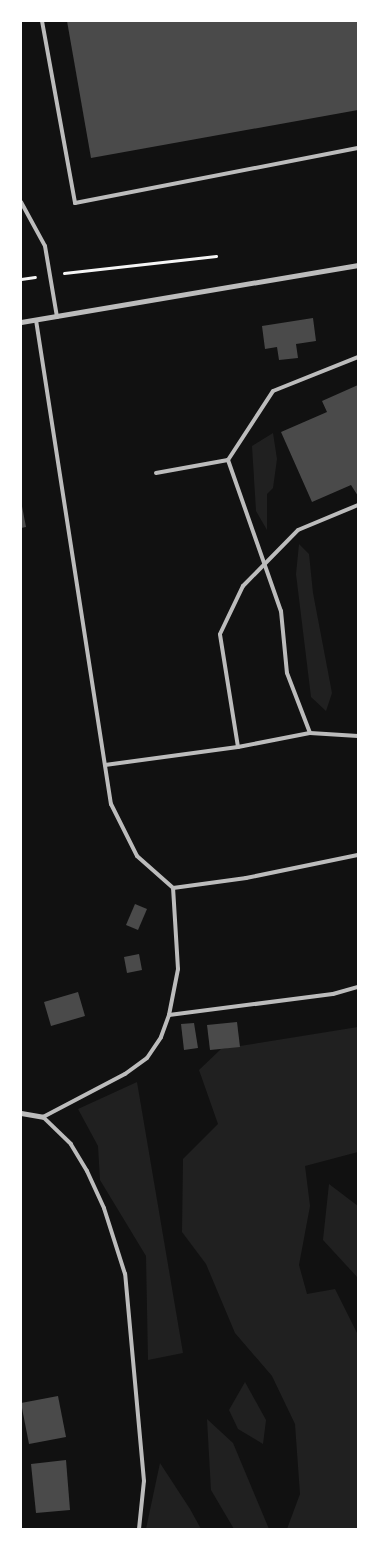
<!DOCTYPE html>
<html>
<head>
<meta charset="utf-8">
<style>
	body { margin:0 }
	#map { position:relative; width:379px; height:1550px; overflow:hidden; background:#111; font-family:"PT Sans Narrow",sans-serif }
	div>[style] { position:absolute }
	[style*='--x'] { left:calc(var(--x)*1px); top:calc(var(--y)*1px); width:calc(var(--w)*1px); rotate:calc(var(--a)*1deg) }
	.green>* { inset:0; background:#202020 }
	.building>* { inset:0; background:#4a4a4a }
	.path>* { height:3px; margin:-1.5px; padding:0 1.5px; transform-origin:1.5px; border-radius:1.5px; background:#f5f5f5 }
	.service>* { height:4px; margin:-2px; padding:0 2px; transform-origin:2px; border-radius:2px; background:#bcbcbc }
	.minor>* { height:5px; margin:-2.5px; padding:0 2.5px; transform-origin:2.5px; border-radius:2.5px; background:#bcbcbc }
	span { translate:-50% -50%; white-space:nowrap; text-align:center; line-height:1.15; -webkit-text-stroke:5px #fff; paint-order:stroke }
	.frame { position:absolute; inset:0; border:22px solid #fff; pointer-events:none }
</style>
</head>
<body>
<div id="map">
	<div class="green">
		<i style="clip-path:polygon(273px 433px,277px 459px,273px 488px,267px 494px,267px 530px,256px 511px,252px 446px)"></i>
		<i style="clip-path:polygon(299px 544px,309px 554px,313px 593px,332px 693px,326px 711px,311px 697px,296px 574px)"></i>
		<i style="clip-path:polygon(358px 1027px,358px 1152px,305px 1166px,310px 1206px,299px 1265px,307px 1294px,335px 1289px,358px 1335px,358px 1529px,287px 1529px,300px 1494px,295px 1424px,272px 1376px,235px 1333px,206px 1264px,182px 1232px,183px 1159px,218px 1124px,199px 1070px,221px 1049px)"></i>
		<i style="clip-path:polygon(137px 1082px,183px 1353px,148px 1360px,146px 1256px,100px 1180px,98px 1146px,78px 1109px)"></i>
		<i style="clip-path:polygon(329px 1184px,358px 1206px,358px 1278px,323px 1240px)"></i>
		<i style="clip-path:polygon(245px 1382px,266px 1420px,263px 1444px,238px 1429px,229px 1410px)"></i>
		<i style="clip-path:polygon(207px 1419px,233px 1443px,269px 1529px,234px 1529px,211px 1490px)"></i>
		<i style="clip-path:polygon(160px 1463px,190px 1509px,201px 1529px,146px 1529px)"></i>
	</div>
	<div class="building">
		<i style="clip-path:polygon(67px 21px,358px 21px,358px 110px,91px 158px)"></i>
		<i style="clip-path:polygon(313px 318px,316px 341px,296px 344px,298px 358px,279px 360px,277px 347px,265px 349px,262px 326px)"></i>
		<i style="clip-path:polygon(358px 385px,358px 496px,351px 485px,312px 502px,281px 432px,327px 412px,322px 401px)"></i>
		<i style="clip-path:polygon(21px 501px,26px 527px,21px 528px)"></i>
		<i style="clip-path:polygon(135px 904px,147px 909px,138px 930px,126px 925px)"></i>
		<i style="clip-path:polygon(139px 954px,142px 970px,127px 973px,124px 957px)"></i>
		<i style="clip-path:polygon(78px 992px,85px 1016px,51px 1026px,44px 1002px)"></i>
		<i style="clip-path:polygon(237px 1022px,240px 1047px,210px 1050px,207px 1025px)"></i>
		<i style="clip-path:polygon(194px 1023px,198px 1048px,184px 1050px,181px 1024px)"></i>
		<i style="clip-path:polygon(58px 1396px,66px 1437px,29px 1444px,21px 1403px)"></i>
		<i style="clip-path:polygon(66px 1460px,70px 1510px,36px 1513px,31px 1464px)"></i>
	</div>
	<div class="path">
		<i style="--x:64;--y:273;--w:153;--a:-6.4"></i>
		<i style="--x:21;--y:279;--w:14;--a:-8"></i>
	</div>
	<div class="service">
		<i style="--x:42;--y:21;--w:185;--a:79.7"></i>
		<i style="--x:75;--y:203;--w:288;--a:-11"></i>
		<i style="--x:21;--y:202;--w:50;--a:61.4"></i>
		<i style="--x:45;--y:246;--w:72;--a:80.4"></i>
		<i style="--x:36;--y:320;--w:490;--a:81.2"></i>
		<i style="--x:111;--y:804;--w:58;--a:63.4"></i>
		<i style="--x:137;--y:856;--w:48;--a:41.6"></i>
		<i style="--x:173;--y:888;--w:74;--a:-7.8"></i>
		<i style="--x:246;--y:878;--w:114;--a:-11.6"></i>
		<i style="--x:228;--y:460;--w:160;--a:70.7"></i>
		<i style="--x:281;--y:611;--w:62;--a:84.5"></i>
		<i style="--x:287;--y:673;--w:64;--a:69"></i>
		<i style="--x:156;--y:473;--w:73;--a:-10.2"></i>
		<i style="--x:228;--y:460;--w:82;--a:-56.9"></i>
		<i style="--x:273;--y:391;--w:92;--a:-21.8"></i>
		<i style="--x:238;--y:747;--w:114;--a:-99.1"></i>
		<i style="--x:220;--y:634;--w:53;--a:-64.4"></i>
		<i style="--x:243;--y:586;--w:78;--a:-45.5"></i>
		<i style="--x:298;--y:530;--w:65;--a:-22.6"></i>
		<i style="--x:105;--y:765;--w:134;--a:-7.7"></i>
		<i style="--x:238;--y:747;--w:73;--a:-11"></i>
		<i style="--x:310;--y:733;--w:48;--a:3.6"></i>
		<i style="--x:169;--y:1015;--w:165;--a:-7.3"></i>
		<i style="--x:333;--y:994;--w:26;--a:-16"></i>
		<i style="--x:139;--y:1529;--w:48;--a:-84.1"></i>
		<i style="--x:144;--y:1481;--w:208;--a:-95.2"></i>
		<i style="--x:125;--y:1274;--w:69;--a:-107.7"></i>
		<i style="--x:104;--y:1208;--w:41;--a:-114.7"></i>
		<i style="--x:87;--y:1171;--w:31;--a:-121"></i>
		<i style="--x:71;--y:1144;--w:39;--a:-136"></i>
		<i style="--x:43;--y:1117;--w:93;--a:-27.7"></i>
		<i style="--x:125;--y:1074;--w:27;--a:-36"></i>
		<i style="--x:147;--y:1058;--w:25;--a:-56"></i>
		<i style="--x:161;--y:1037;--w:23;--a:-70"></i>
		<i style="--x:169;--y:1015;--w:47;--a:-78.9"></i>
		<i style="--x:178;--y:969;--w:81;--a:-93.5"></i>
	</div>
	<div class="minor">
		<i style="--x:21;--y:322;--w:342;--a:-9.6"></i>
		<i style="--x:21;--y:1113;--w:22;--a:10"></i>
	</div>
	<div class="frame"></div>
</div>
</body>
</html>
